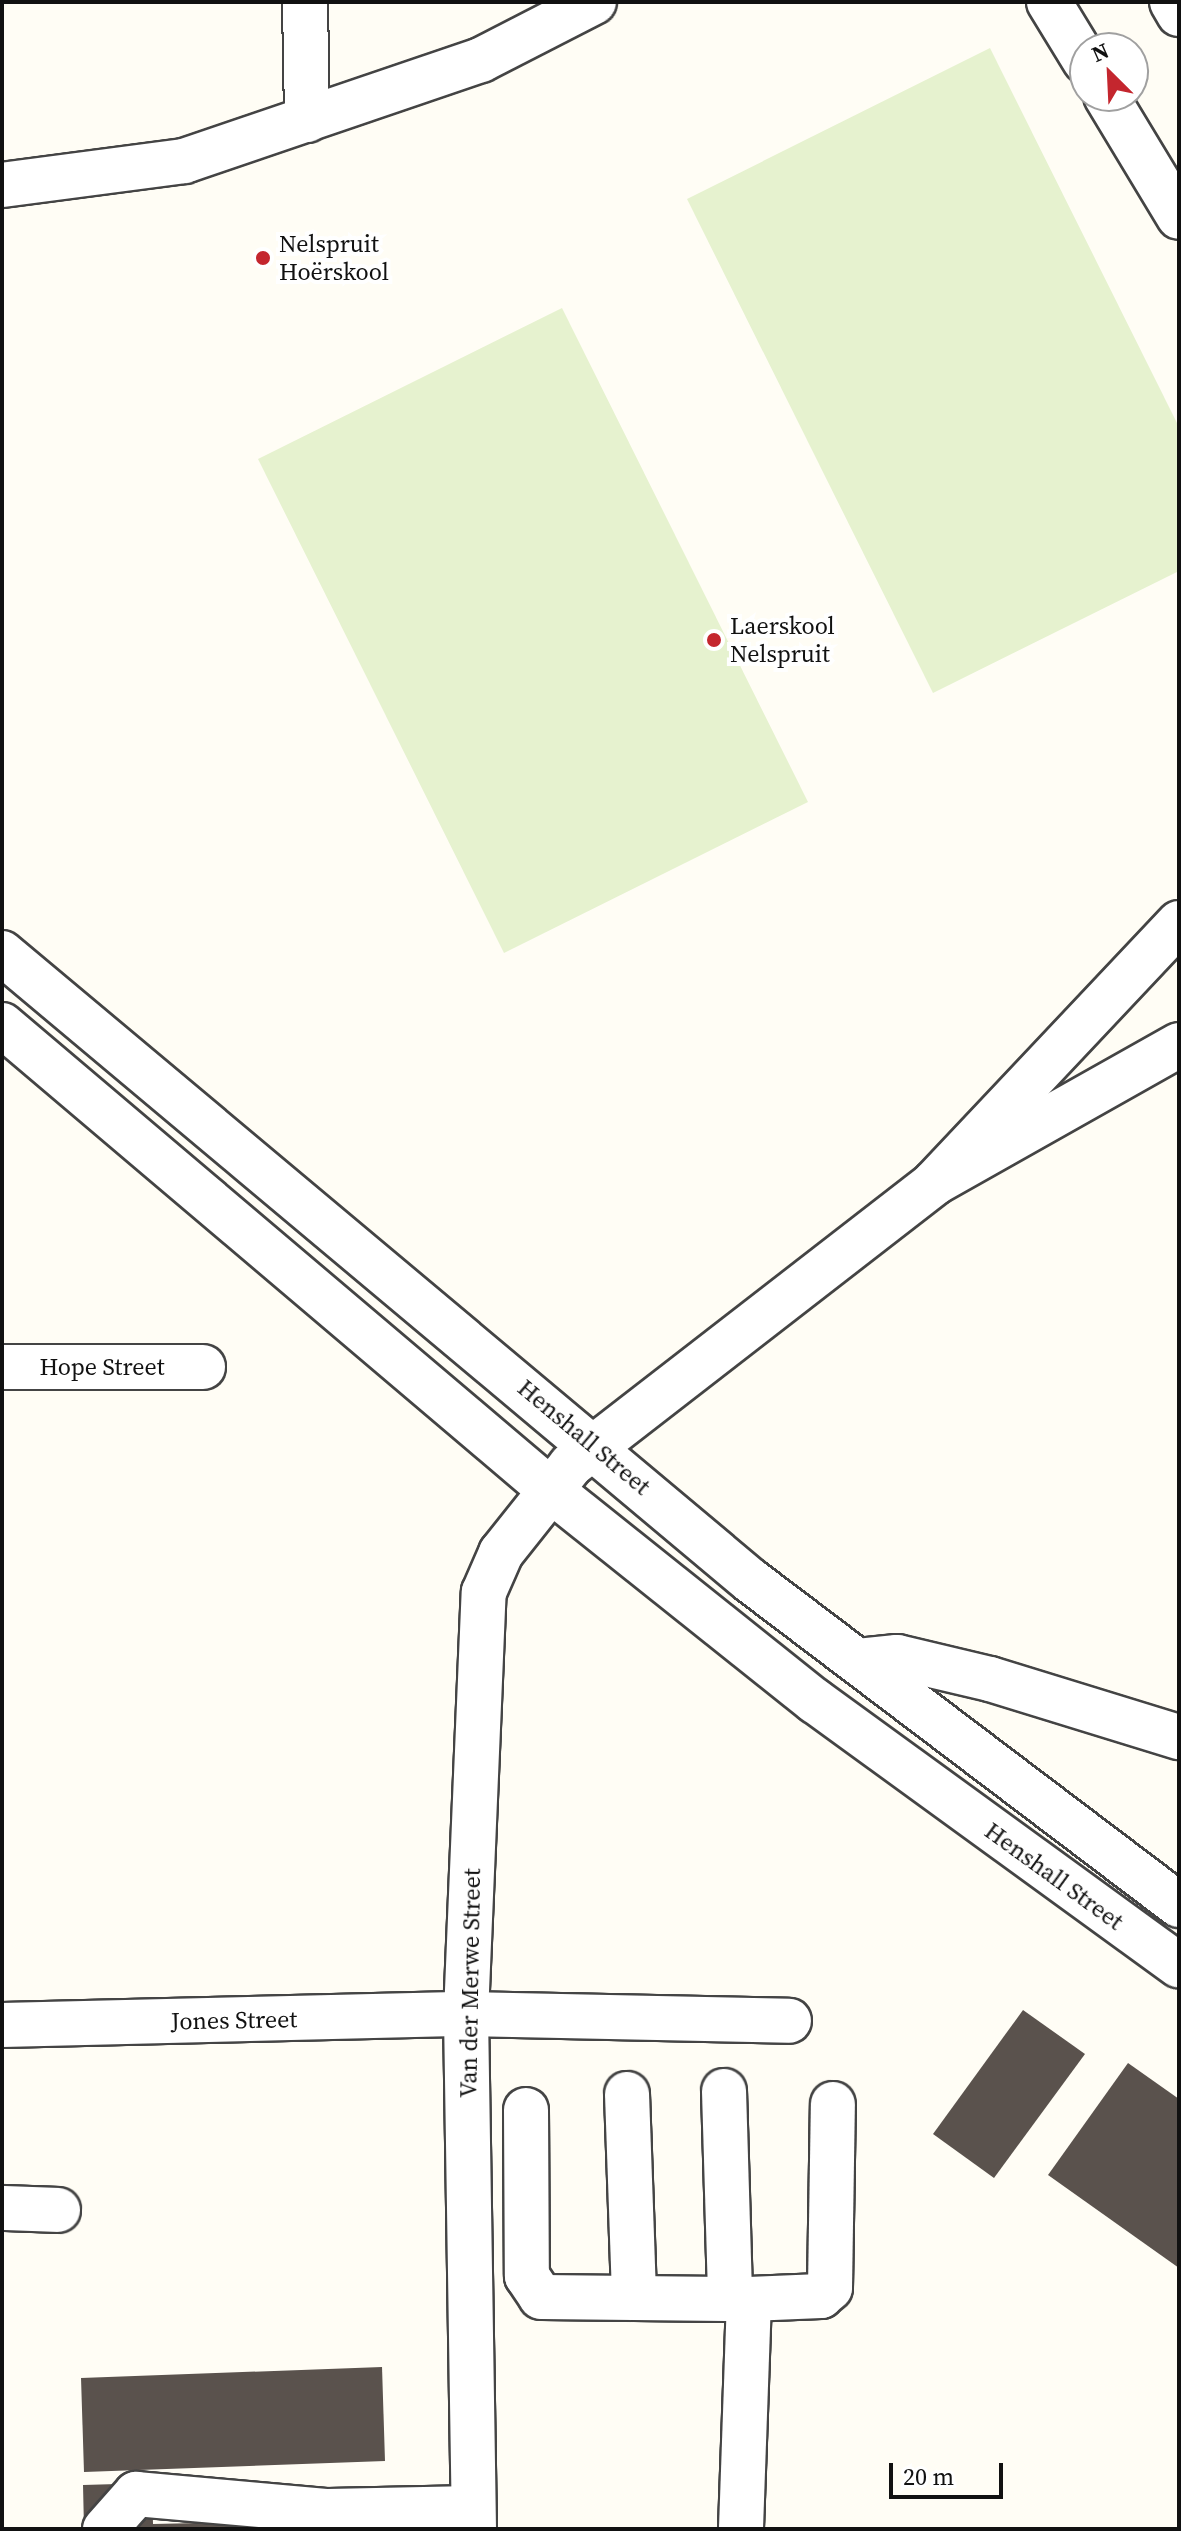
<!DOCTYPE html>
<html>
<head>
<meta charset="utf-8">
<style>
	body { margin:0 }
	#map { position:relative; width:1181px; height:2531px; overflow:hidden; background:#fffdf5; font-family:"Source Serif 4",serif }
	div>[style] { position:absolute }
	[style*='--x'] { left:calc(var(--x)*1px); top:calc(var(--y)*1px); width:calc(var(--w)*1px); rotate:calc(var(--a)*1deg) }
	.pitch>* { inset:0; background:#e6f2cf }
	.building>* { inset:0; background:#5a524d }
	.roads { filter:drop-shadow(2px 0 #444) drop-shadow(-2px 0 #444) drop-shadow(0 2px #444) drop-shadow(0 -2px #444) }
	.minor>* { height:44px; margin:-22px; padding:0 22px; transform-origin:22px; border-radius:22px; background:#fff }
	.dots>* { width:22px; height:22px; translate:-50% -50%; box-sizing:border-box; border:4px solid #fff; border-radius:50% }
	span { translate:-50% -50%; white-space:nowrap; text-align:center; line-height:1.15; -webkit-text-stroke:8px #fff; paint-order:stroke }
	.poi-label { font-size:24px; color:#111 }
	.left { translate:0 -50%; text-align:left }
	.street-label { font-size:24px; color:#111 }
	.frame { position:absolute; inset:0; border:4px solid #111; pointer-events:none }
	.north { position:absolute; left:1069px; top:32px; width:80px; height:80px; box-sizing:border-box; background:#fff; border:2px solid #a0a0a0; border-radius:50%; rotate:336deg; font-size:22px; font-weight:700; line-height:32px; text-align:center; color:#111 }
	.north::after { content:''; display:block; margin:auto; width:28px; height:36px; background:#c4262e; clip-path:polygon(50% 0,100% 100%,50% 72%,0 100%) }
	.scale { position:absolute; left:889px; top:2463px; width:114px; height:36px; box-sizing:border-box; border:4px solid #111; border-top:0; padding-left:10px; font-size:24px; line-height:28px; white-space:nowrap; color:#111; -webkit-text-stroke:6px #fff; paint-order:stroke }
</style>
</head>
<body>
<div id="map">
	<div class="pitch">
		<i style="clip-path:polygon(990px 48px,1179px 427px,1179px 571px,933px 693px,687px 199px)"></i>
		<i style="clip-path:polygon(562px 308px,808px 802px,504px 953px,258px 459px)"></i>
	</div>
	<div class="building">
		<i style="clip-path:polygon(1023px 2010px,1085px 2054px,994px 2178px,933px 2134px)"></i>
		<i style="clip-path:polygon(1128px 2063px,1179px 2099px,1179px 2268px,1048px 2175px)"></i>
		<i style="clip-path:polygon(382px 2367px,385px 2461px,84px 2472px,81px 2378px)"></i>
		<i style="clip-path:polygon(152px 2483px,153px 2524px,244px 2522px,244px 2529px,84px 2529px,83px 2485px)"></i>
	</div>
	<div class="roads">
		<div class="minor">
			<i style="--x:305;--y:2;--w:118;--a:89"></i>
			<i style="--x:1049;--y:2;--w:69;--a:58.6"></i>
			<i style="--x:1172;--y:2;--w:14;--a:60"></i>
			<i style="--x:1106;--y:96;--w:141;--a:58.9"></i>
			<i style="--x:2;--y:185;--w:184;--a:-7.5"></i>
			<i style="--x:184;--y:161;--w:314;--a:-18.8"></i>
			<i style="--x:481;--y:60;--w:127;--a:-27.2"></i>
			<i style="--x:1179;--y:923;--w:357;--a:133.3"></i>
			<i style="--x:934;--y:1183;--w:281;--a:-29.4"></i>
			<i style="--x:2;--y:953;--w:977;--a:39.98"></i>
			<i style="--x:751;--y:1581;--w:537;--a:37.13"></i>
			<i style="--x:2;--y:1025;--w:716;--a:40.3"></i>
			<i style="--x:548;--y:1488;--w:342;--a:38.6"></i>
			<i style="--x:815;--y:1701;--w:450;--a:36"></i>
			<i style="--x:2;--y:1367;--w:201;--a:0"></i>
			<i style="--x:858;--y:1661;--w:39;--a:-6"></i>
			<i style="--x:897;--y:1657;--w:96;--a:13.3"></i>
			<i style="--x:990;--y:1679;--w:198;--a:17.1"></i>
			<i style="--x:2;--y:2025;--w:464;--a:-1.4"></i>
			<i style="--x:466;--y:2014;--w:323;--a:1.2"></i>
			<i style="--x:724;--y:2091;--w:208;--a:88.3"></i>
			<i style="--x:627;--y:2094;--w:204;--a:88"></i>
			<i style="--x:526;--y:2110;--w:166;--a:89.7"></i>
			<i style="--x:527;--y:2276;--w:25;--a:56"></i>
			<i style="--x:541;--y:2297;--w:208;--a:0.6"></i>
			<i style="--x:749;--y:2299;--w:230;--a:92"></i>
			<i style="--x:2;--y:2208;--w:56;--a:2"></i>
			<i style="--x:749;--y:2299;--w:72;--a:-2.4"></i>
			<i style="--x:821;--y:2296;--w:12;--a:-42"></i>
			<i style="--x:830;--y:2288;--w:184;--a:-89.1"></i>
			<i style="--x:105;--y:2529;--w:47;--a:-48.5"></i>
			<i style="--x:136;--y:2494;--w:193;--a:5.1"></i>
			<i style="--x:313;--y:2529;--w:23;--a:-50"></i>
			<i style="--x:328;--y:2511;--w:145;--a:-1.2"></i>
			<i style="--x:474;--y:2529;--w:515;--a:-90.89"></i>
			<i style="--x:466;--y:2014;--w:422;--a:-87.6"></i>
			<i style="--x:484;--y:1592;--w:43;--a:-66.4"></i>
			<i style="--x:501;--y:1553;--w:112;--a:-51.5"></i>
			<i style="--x:571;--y:1465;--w:460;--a:-37.8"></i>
		</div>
	</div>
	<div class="dots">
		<i style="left:263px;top:258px;background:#c4262e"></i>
		<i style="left:714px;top:640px;background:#c4262e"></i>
	</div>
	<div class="poi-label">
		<span class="left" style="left:279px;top:258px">Nelspruit<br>Hoërskool</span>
		<span class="left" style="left:730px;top:640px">Laerskool<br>Nelspruit</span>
	</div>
	<div class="street-label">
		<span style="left:102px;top:1367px">Hope Street</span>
		<span style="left:584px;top:1437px;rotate:40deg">Henshall Street</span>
		<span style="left:1054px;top:1876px;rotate:36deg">Henshall Street</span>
		<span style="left:470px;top:1983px;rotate:-89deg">Van der Merwe Street</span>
		<span style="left:234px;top:2020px;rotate:-1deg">Jones Street</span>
	</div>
	<div class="frame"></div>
	<div class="north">N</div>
	<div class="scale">20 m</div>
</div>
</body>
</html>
